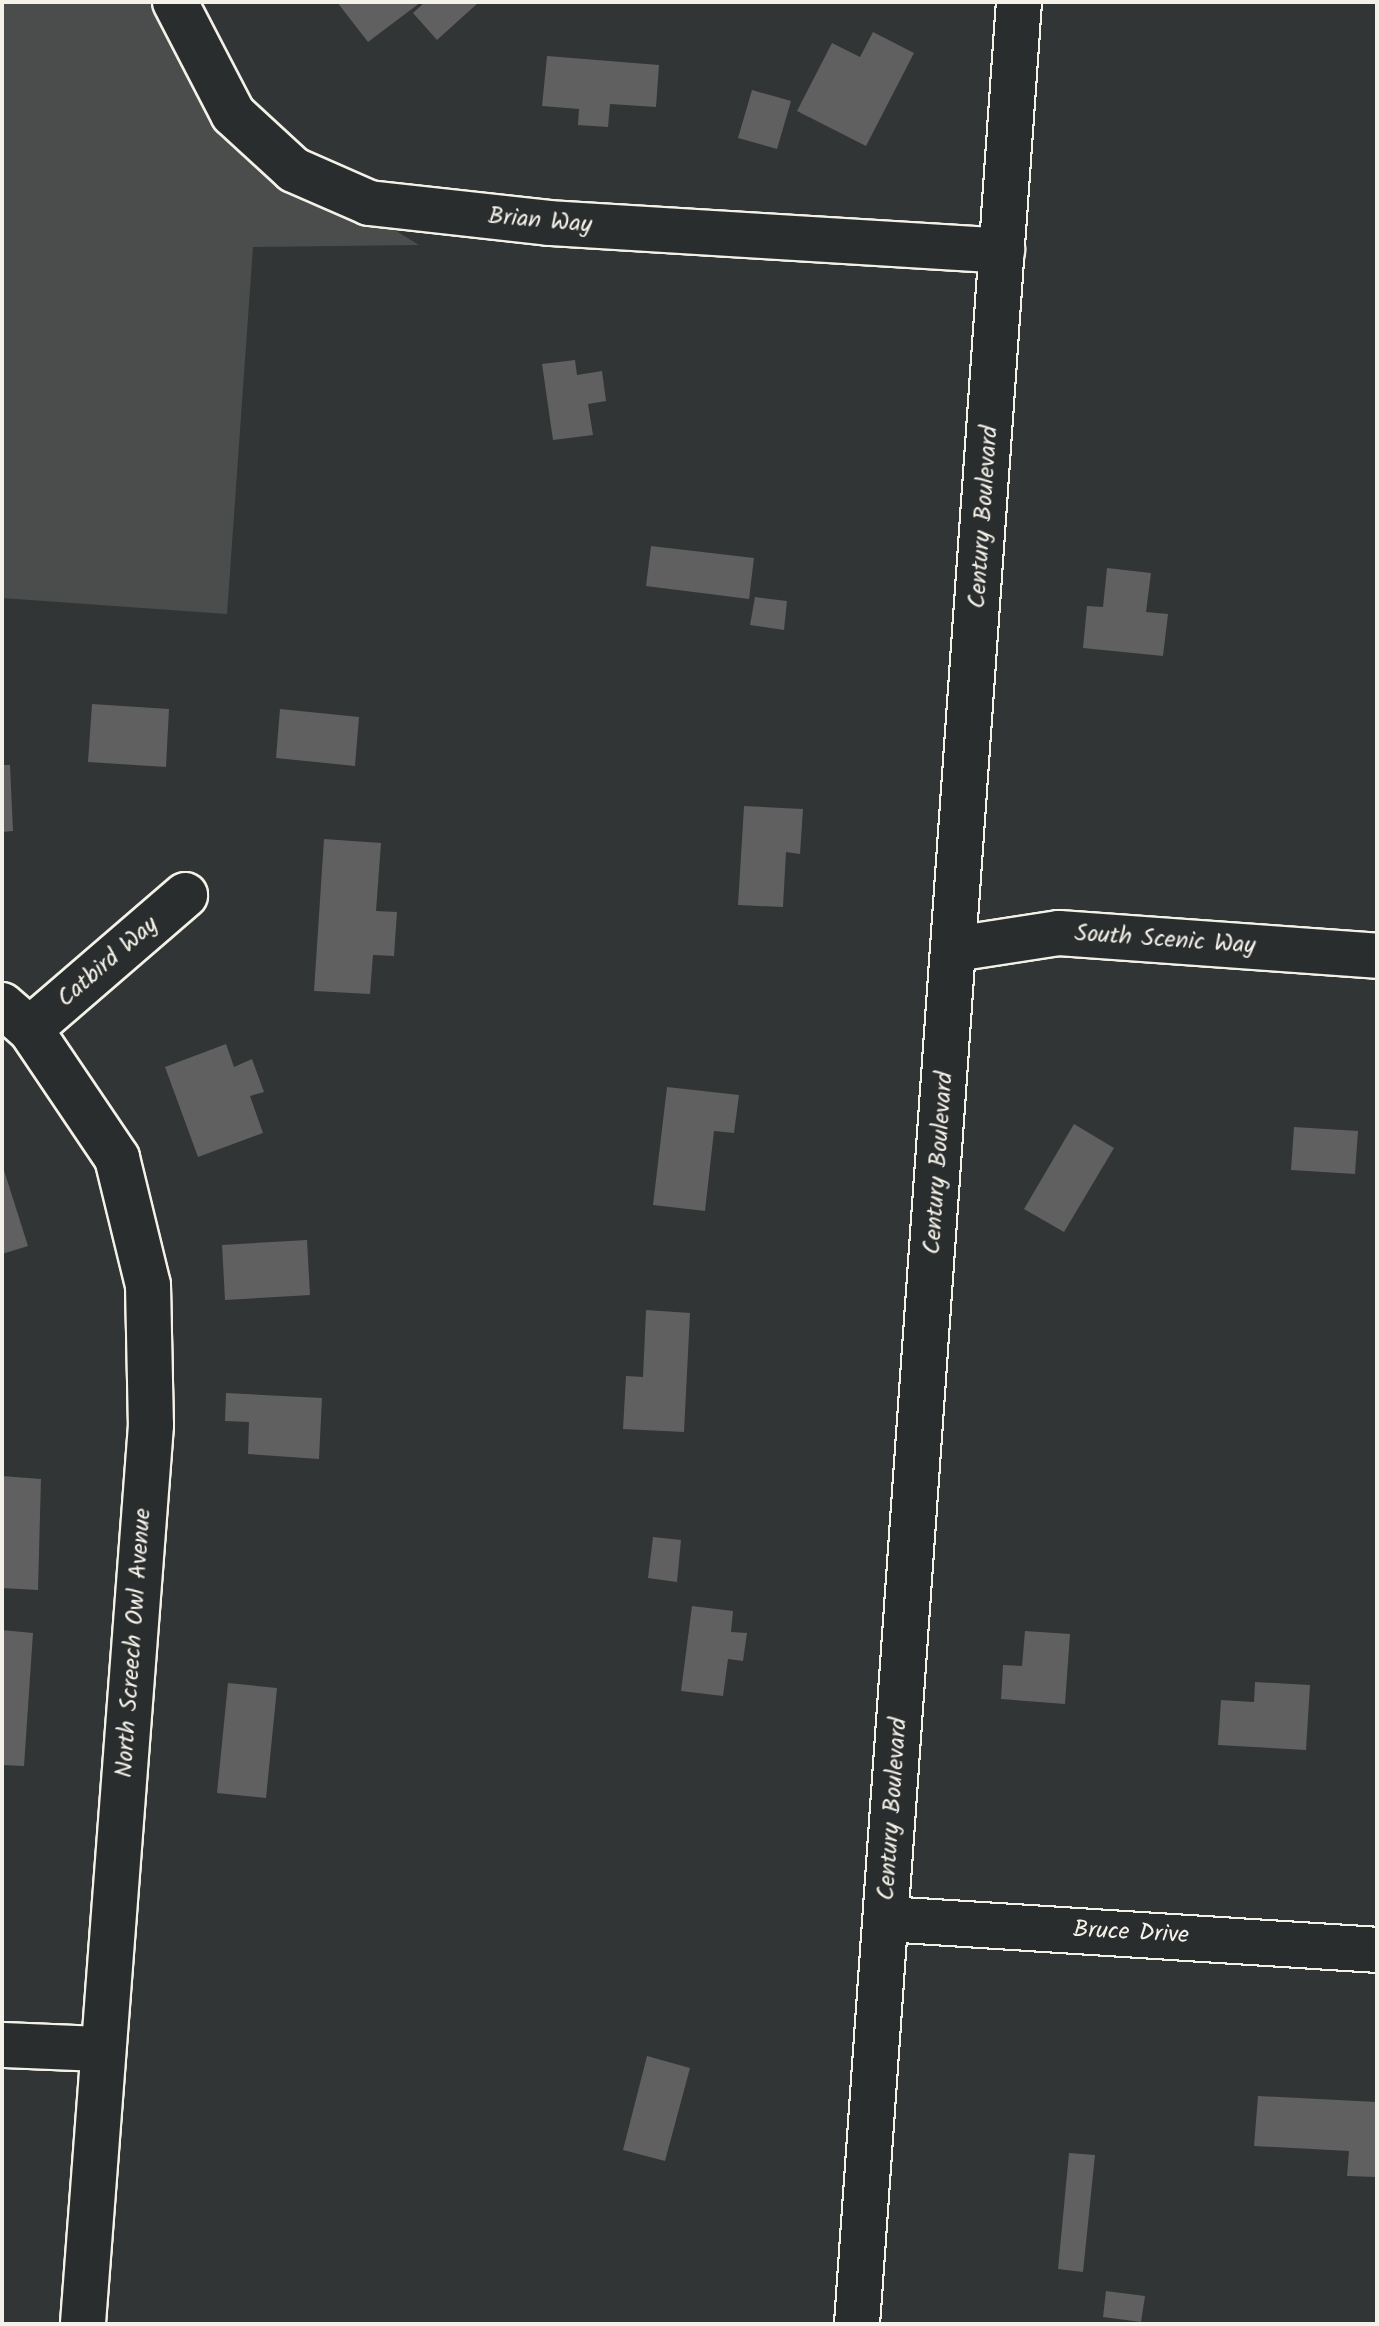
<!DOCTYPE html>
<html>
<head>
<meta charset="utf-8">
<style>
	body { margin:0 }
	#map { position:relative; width:1379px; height:2326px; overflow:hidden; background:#323535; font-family:Kalam,sans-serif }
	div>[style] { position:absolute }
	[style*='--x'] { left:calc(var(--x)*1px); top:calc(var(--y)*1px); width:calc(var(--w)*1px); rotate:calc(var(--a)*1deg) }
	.green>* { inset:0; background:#4b4d4c }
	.building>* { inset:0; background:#5f605f }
	.roads { filter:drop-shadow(2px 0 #f4f1e8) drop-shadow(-2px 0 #f4f1e8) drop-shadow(0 2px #f4f1e8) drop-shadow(0 -2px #f4f1e8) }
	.minor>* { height:44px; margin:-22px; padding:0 22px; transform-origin:22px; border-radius:22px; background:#2a2d2e }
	span { translate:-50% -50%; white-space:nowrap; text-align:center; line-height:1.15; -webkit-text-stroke:8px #2a2d2e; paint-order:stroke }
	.street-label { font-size:24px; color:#f4f1e8 }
	.frame { position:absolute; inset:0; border:4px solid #f4f1e8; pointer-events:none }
</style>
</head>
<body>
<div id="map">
	<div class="green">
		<i style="clip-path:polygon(2px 2px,165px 2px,235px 132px,419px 245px,253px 247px,227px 614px,2px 598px)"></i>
	</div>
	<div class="building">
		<i style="clip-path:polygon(337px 2px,421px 2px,368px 42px)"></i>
		<i style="clip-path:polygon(425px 2px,479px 2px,437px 40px,413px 13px)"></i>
		<i style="clip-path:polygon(873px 32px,914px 53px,866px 146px,797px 111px,832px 43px,860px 57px)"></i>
		<i style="clip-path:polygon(547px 56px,659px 65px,656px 107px,610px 104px,608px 127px,578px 125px,579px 109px,542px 106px)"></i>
		<i style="clip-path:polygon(752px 90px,791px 101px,777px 149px,738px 138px)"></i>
		<i style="clip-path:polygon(575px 360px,577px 375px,602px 371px,606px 401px,588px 404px,593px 435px,553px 440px,542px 364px)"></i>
		<i style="clip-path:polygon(651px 546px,754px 558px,749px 599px,646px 586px)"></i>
		<i style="clip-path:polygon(1107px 568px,1151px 573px,1146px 612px,1168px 614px,1163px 656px,1083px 648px,1087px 606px,1103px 607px)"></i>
		<i style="clip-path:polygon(755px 597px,787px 601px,784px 630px,750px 625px)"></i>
		<i style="clip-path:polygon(92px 704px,169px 709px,166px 767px,88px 762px)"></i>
		<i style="clip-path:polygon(280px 709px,359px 717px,355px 766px,276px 758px)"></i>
		<i style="clip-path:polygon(2px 765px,10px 765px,13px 831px,2px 832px)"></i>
		<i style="clip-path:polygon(744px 806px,803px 809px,800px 854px,786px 852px,783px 907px,738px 905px)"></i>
		<i style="clip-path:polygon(324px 839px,381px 843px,376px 911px,397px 912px,394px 956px,373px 955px,370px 994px,314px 991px)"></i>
		<i style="clip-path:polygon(226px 1044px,234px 1067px,252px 1059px,264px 1092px,250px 1096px,263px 1133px,198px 1157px,165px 1067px)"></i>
		<i style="clip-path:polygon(667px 1087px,739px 1095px,734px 1133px,714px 1131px,705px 1211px,653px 1205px)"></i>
		<i style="clip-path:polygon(1074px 1124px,1114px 1148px,1064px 1232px,1024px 1209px)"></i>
		<i style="clip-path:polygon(1294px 1127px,1358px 1131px,1355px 1174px,1291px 1170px)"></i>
		<i style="clip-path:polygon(2px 1164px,28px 1246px,2px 1254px)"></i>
		<i style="clip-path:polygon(307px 1240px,310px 1295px,225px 1300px,222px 1245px)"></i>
		<i style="clip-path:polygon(646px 1310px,690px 1313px,684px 1432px,623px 1429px,626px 1376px,643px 1377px)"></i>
		<i style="clip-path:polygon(226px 1393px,322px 1398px,319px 1459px,248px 1454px,249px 1422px,225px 1421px)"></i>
		<i style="clip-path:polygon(2px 1476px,41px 1479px,38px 1590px,2px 1588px)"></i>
		<i style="clip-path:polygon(653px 1537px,681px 1540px,677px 1582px,648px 1578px)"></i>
		<i style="clip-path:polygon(692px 1606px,733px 1611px,731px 1632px,747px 1633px,743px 1661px,728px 1659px,723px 1696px,681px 1691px)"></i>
		<i style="clip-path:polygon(2px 1630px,33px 1633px,24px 1766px,2px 1765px)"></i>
		<i style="clip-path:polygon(1025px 1631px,1070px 1634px,1065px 1704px,1001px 1699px,1003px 1665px,1022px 1666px)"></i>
		<i style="clip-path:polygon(1255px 1682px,1310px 1685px,1306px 1750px,1218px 1745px,1221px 1700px,1254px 1702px)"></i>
		<i style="clip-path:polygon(228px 1683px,277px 1688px,266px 1798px,217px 1793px)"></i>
		<i style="clip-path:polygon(647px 2056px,690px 2068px,665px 2161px,623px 2150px)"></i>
		<i style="clip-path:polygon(1258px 2096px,1377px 2102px,1377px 2177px,1347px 2176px,1349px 2151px,1254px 2146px)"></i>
		<i style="clip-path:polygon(1069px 2153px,1095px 2155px,1083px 2272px,1058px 2269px)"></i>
		<i style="clip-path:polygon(1106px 2291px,1145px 2296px,1141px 2322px,1103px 2317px)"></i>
	</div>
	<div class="roads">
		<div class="minor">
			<i style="--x:175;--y:2;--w:126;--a:62.6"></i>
			<i style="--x:233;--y:114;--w:83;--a:42.6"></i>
			<i style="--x:294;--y:170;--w:82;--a:23.7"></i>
			<i style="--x:369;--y:203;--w:181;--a:6.3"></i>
			<i style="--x:549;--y:223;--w:454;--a:3.5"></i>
			<i style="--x:955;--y:949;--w:105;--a:-8.7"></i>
			<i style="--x:1059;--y:933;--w:319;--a:4.1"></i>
			<i style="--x:2;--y:1005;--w:37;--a:41"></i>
			<i style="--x:30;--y:1029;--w:156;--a:56"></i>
			<i style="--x:117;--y:1158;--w:131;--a:76.3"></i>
			<i style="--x:148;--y:1285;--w:140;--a:88.8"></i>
			<i style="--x:151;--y:1425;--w:902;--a:94.33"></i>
			<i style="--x:30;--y:1029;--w:205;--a:-40.8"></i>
			<i style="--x:886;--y:1919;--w:492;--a:3.6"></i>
			<i style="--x:2;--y:2045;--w:100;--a:2.3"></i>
			<i style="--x:857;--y:2324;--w:2328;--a:-86.01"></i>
		</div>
	</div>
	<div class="street-label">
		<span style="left:540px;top:221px;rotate:5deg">Brian Way</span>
		<span style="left:984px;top:517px;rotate:-86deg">Century Boulevard</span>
		<span style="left:1165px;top:940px;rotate:4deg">South Scenic Way</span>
		<span style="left:108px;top:962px;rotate:-41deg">Catbird Way</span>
		<span style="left:939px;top:1163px;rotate:-86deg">Century Boulevard</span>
		<span style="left:134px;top:1643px;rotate:-86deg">North Screech Owl Avenue</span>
		<span style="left:893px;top:1809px;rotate:-86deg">Century Boulevard</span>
		<span style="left:1131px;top:1933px;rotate:3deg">Bruce Drive</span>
	</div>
	<div class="frame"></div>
</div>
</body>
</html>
